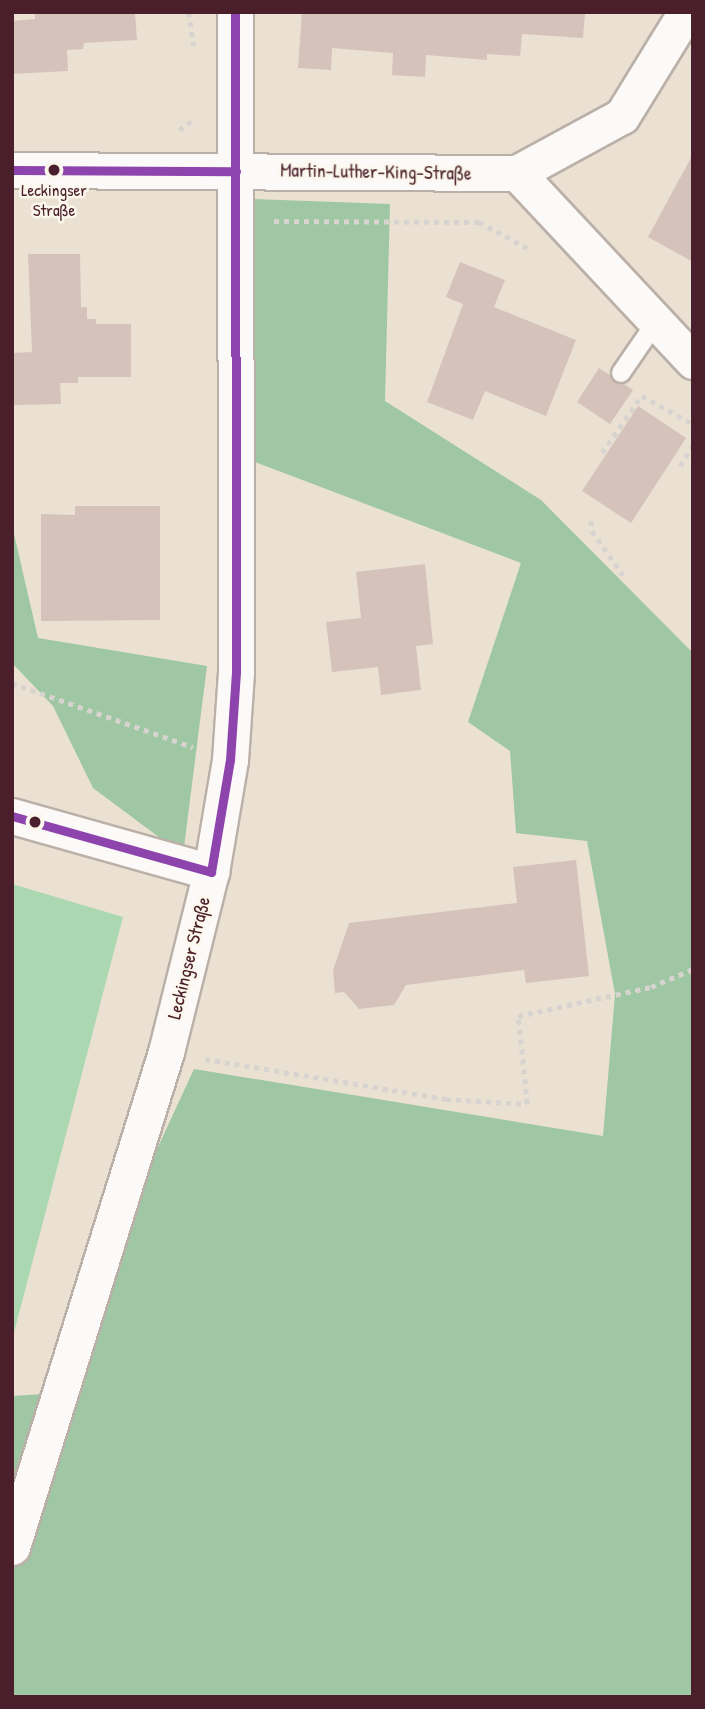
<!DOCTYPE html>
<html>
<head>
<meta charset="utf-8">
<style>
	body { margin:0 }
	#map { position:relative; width:705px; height:1709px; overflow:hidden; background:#eae1d2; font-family:"Patrick Hand",sans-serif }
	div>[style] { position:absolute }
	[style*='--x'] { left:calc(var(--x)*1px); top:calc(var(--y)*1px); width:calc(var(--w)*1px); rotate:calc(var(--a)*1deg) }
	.green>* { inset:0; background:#abd8b1 }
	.forest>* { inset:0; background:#9fc7a4 }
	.building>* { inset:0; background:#d4c2bb }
	.path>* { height:4.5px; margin-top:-2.25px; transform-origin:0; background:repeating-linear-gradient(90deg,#d7d3cf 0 5px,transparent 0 10px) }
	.roads { filter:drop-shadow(2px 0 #bbb0a8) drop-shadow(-2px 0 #bbb0a8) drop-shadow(0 2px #bbb0a8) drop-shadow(0 -2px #bbb0a8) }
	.lane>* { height:18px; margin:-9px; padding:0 9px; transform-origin:9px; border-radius:9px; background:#fcfaf8 }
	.street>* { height:35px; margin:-17.5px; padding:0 17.5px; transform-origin:17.5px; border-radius:17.5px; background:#fcfaf8 }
	.bus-1>* { height:9px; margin:-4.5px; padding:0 4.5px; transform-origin:4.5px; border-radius:4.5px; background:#8e44ad }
	.dots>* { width:19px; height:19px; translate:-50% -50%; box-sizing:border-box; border:4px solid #fbf7ec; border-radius:50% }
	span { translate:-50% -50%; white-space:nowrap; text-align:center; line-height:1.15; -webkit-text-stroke:5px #fbf7ec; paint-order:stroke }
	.bus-label { font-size:17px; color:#4a1f2b }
	.street-label { font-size:19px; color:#4a1f2b }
	.frame { position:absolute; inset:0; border:14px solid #4a1f2b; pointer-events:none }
</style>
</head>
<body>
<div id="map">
	<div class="green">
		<i style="clip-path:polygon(12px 884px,123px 917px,12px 1340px)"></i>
	</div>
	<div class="forest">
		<i style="clip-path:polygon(252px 199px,390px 204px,385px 401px,541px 500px,693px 653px,693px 1697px,12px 1697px,12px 1396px,44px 1394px,194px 1069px,603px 1136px,615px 994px,587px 841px,516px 833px,510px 751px,468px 722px,521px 563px,255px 462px)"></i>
		<i style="clip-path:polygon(12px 525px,38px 638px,207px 666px,183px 855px,93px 788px,53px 706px,12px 663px)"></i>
	</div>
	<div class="building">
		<i style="clip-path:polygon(35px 12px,135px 12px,137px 40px,84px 43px,83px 49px,67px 50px,68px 71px,12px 74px,12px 21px,35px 19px)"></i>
		<i style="clip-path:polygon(302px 12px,585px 12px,583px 38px,522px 34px,520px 56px,487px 54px,487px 60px,426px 55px,425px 77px,392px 75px,393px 53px,332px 48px,331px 70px,298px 68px)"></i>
		<i style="clip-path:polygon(693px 154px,693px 262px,648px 237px)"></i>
		<i style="clip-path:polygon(28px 254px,80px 254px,81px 307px,87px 307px,87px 319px,96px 319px,96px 324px,131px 324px,131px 377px,78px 377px,78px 383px,60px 383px,61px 404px,12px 405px,12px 353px,32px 352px)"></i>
		<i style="clip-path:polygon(460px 262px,505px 280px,494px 307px,576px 340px,546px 416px,485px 391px,473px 420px,427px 402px,463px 304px,446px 297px)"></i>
		<i style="clip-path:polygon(599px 368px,633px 390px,610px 424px,577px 402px)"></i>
		<i style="clip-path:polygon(638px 406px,686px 438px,631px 523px,582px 491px)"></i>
		<i style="clip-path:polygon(75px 506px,160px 506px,160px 620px,41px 621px,41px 514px,75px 515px)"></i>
		<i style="clip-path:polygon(425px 564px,433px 644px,416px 646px,421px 690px,381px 695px,378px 667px,332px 672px,326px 622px,361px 618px,356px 572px)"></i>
		<i style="clip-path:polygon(576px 860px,589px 976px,526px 983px,524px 970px,406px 985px,394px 1005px,359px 1009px,344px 992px,335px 993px,333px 970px,349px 923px,517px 903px,513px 867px)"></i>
	</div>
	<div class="path">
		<i style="--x:189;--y:12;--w:34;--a:82"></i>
		<i style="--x:179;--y:130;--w:19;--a:-35"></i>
		<i style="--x:274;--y:221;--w:205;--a:0.3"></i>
		<i style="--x:479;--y:222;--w:59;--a:28.3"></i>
		<i style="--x:642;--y:396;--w:58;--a:28.8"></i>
		<i style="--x:602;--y:453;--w:65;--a:-55.6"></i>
		<i style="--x:680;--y:466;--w:26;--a:-59"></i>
		<i style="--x:591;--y:521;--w:10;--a:84"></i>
		<i style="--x:592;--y:531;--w:54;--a:54.8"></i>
		<i style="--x:12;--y:683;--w:192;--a:19.5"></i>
		<i style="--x:205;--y:1059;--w:244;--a:9.4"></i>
		<i style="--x:446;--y:1099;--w:81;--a:3.5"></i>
		<i style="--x:527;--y:1104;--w:88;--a:-95.8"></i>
		<i style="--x:518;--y:1016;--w:136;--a:-12.3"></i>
		<i style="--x:651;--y:987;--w:46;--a:-23.2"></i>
	</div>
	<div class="roads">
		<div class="lane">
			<i style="--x:621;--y:373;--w:62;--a:-55.5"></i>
		</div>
		<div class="street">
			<i style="--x:12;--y:170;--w:505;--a:0.34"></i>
			<i style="--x:517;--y:173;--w:119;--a:-28.5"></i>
			<i style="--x:622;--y:116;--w:122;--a:-58.4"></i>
			<i style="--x:517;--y:173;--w:258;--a:46.9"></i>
			<i style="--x:12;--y:816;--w:207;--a:15.7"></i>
			<i style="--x:12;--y:1547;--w:518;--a:-72.72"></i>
			<i style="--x:166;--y:1052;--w:186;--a:-76"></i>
			<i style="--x:211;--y:872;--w:114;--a:-80.4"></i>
			<i style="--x:230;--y:760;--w:88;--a:-86.1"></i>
			<i style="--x:236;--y:672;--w:660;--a:-90.09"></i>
		</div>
	</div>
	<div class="bus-1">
		<i style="--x:12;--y:170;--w:224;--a:0.3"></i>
		<i style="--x:12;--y:816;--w:207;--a:15.7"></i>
		<i style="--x:211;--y:872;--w:114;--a:-80.4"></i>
		<i style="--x:230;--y:760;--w:88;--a:-86.1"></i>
		<i style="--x:236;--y:672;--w:660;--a:-90.09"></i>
	</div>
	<div class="dots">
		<i style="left:54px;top:170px;background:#4a1f2b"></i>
		<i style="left:35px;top:822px;background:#4a1f2b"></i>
	</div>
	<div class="bus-label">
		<span style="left:54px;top:200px">Leckingser<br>Straße</span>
	</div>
	<div class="street-label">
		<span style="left:376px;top:172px;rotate:1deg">Martin-Luther-King-Straße</span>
		<span style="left:189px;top:958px;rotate:-76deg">Leckingser Straße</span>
	</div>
	<div class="frame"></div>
</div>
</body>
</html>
